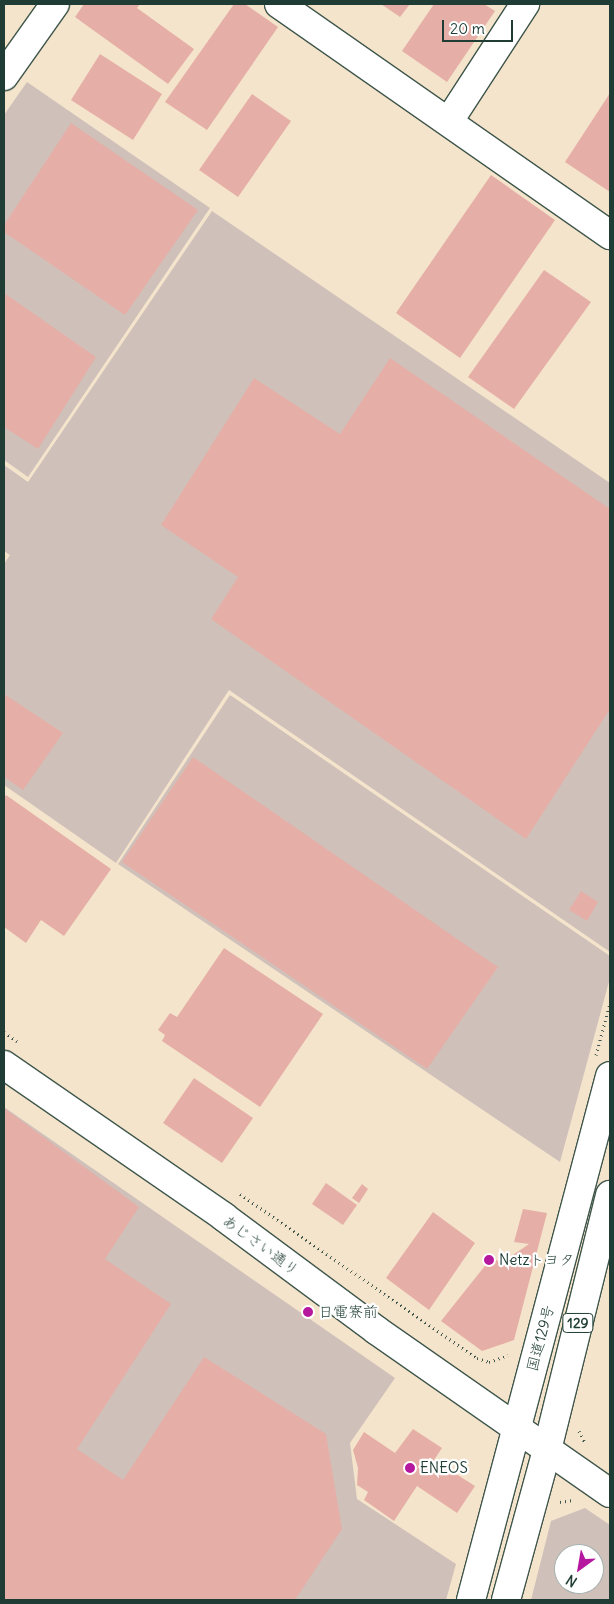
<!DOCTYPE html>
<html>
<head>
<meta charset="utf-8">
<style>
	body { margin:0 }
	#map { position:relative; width:614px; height:1604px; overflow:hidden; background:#f5e4cc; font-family:Delius,"Klee One",sans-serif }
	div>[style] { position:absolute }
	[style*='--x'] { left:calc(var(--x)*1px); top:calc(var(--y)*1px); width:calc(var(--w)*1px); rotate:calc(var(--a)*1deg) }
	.industrial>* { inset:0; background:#cfc0ba }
	.building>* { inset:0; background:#e5afa7 }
	.path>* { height:3px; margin-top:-1.5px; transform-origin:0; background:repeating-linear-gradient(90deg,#3f564b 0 1px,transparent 0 5px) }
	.roads { filter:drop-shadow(1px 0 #3f564b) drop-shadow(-1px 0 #3f564b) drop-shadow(0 1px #3f564b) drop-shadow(0 -1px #3f564b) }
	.street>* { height:28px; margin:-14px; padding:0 14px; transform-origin:14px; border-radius:14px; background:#fff }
	.secondary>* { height:28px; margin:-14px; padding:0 14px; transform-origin:14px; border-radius:14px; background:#fff }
	.highway>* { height:28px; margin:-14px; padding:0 14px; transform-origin:14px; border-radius:14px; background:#fff }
	.dots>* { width:14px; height:14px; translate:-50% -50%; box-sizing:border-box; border:2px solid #fff; border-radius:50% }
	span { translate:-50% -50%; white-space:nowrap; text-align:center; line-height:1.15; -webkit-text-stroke:4.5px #fff; paint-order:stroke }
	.shield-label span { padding:1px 4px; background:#fff; border:1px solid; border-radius:4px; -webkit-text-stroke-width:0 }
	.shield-label { font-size:14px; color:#1f3d34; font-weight:700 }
	.street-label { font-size:15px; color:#1f3d34 }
	.poi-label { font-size:15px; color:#1f3d34 }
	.left { translate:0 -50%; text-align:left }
	.frame { position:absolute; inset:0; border:5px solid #1f3d34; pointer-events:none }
	.north { position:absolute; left:554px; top:1544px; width:50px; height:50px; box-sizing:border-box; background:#fff; border:1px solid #a5b1ae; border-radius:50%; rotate:212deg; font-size:14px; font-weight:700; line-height:20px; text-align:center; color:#1f3d34 }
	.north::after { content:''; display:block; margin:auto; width:18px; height:22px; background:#b5179e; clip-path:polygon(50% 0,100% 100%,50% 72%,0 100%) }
	.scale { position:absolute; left:442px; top:20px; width:71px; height:22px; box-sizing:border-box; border:2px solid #1f3d34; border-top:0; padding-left:6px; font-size:15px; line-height:18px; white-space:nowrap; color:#1f3d34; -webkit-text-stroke:4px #fff; paint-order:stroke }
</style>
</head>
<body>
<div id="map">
	<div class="industrial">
		<i style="clip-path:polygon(27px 82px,210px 208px,28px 477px,4px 460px,4px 115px)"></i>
		<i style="clip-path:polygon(212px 211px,610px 483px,610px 952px,229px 690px,116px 863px,4px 785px,4px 564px,10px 555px,4px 551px,4px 465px,28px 482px)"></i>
		<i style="clip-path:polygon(230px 695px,610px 956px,610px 978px,560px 1162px,118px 864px)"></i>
		<i style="clip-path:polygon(4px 1107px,395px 1378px,350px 1443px,357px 1499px,456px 1564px,446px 1600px,4px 1600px)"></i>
		<i style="clip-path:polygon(evenodd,585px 1508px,610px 1525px,610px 1600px,531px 1600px,551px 1521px,585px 1508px,564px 1554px,594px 1554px,594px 1584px,564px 1584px,564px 1554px)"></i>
	</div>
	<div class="building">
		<i style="clip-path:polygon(84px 4px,140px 4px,137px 8px,194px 49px,168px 84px,75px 17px)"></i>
		<i style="clip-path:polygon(234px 4px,245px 4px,278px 27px,207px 130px,165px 102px)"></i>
		<i style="clip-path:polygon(381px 4px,410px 4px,400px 17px)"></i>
		<i style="clip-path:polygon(434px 4px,484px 4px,495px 11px,447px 82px,402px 51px)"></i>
		<i style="clip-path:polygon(100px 54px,162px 94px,133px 140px,71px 100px)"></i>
		<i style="clip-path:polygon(610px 93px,610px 192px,565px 162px)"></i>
		<i style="clip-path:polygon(252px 94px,291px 121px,238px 197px,199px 170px)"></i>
		<i style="clip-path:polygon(71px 123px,198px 210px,125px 315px,4px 232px,4px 225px)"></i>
		<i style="clip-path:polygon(491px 175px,555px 220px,460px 358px,396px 313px)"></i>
		<i style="clip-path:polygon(544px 270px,591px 302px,514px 409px,468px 377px)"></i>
		<i style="clip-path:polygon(4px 293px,96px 357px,38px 449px,4px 427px)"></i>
		<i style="clip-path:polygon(390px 358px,610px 509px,610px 709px,526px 839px,211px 619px,238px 577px,161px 525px,254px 378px,340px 434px)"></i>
		<i style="clip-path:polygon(4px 694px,63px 733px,23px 790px,4px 777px)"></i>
		<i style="clip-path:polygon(193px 757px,498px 967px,427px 1069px,122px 862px)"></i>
		<i style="clip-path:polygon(6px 795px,111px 869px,64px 936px,41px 920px,26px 943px,4px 927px,4px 798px)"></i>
		<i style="clip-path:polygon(581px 891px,598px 902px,587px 921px,569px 910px)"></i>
		<i style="clip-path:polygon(224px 948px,323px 1014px,260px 1107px,162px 1041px,165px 1035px,158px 1030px,170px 1013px,177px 1017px)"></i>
		<i style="clip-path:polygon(194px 1078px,253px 1118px,222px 1163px,163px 1123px)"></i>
		<i style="clip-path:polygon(4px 1108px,139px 1207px,105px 1259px,171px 1304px,77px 1449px,123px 1480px,204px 1357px,326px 1434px,342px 1529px,295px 1600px,4px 1600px)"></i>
		<i style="clip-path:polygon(326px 1183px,357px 1205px,343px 1225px,312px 1204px)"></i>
		<i style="clip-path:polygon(362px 1184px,368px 1189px,359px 1203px,352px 1198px)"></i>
		<i style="clip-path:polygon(523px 1209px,547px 1213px,514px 1340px,482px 1351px,441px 1321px,492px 1257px,501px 1263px,529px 1244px,514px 1242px)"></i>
		<i style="clip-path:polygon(433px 1212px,475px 1243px,429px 1310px,386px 1278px)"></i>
		<i style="clip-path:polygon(413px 1429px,442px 1448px,434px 1460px,475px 1486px,457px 1513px,417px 1486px,394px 1521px,364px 1500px,368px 1492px,357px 1485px,358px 1468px,353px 1450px,364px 1432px,395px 1453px)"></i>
	</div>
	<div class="path">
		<i style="--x:4;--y:1032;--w:16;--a:35"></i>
		<i style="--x:596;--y:1055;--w:54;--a:-74.9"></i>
		<i style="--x:240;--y:1194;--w:288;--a:34.7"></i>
		<i style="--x:477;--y:1358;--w:13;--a:18"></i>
		<i style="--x:489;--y:1362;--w:20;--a:-20"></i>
		<i style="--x:579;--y:1431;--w:13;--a:63"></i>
		<i style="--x:560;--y:1502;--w:13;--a:-9"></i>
	</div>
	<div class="roads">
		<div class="street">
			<i style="--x:279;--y:4;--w:404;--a:34.9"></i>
			<i style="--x:4;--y:76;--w:88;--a:-54.7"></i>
			<i style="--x:449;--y:121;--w:140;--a:-57"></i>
		</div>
		<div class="secondary">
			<i style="--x:4;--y:1065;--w:267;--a:34.6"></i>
			<i style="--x:224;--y:1217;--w:189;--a:36.6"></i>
			<i style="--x:376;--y:1330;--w:285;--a:34.9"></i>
		</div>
		<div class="highway">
			<i style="--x:471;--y:1600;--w:542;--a:-75.14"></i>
			<i style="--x:506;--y:1600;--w:156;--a:-74.7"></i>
			<i style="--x:547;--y:1450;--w:263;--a:-76.1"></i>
		</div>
	</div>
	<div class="dots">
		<i style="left:489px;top:1260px;background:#b5179e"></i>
		<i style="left:308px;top:1312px;background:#b5179e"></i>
		<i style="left:410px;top:1468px;background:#b5179e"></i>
	</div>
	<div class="shield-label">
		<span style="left:578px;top:1323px">129</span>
	</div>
	<div class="street-label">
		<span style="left:261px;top:1245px;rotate:36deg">あじさい通り</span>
		<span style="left:540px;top:1338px;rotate:-75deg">国道129号</span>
	</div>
	<div class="poi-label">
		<span class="left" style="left:499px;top:1260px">Netzトヨタ</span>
		<span class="left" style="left:318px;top:1312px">日電寮前</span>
		<span class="left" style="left:420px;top:1468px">ENEOS</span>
	</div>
	<div class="frame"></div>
	<div class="north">N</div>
	<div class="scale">20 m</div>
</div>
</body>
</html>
